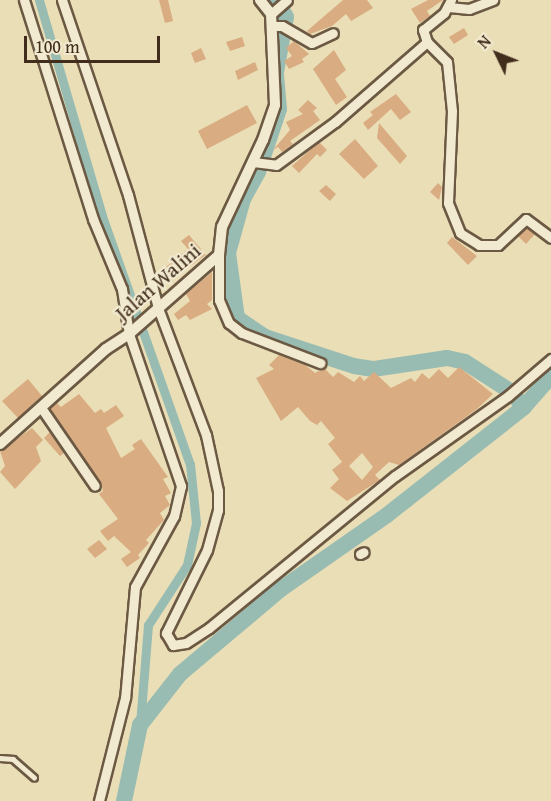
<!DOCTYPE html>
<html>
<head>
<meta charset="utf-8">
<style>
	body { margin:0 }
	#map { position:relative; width:551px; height:801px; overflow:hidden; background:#eadeb7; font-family:"Gentium Book Plus",serif }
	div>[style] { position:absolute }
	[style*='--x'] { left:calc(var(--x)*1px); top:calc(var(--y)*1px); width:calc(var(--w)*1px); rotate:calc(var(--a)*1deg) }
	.canal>* { height:9px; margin:-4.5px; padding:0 4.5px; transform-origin:4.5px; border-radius:4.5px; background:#98bcb2 }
	.river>* { height:16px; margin:-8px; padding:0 8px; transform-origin:8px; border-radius:8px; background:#98bcb2 }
	.building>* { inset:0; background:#d9ac81 }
	.roads { filter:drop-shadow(2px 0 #6c5943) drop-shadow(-2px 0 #6c5943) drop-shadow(0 2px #6c5943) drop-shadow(0 -2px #6c5943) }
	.service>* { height:4.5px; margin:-2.25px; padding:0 2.25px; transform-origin:2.25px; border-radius:2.25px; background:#f1ead0 }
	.minor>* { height:9px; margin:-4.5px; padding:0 4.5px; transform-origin:4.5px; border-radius:4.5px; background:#f1ead0 }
	.tertiary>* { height:10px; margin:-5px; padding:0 5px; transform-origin:5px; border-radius:5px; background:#f1ead0 }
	span { translate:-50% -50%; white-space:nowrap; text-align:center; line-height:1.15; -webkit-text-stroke:4.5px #f1ead0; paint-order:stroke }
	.street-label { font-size:21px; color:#422d1c }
	.north { position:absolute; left:467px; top:24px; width:60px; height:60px; -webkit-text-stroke:4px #f1ead0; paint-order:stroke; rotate:313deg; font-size:16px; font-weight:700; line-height:24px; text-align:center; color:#422d1c }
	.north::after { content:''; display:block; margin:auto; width:21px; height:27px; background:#422d1c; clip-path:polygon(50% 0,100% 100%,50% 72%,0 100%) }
	.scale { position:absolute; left:24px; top:36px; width:136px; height:27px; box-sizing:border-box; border:3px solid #422d1c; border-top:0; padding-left:8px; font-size:18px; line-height:21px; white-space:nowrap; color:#422d1c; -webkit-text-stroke:4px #f1ead0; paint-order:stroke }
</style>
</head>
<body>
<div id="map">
	<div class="canal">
		<i style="--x:39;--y:0;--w:225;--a:73.7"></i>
		<i style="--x:102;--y:216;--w:263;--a:70.5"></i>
		<i style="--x:190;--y:464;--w:59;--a:84.2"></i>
		<i style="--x:196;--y:523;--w:43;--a:102.1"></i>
		<i style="--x:187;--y:565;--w:72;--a:123"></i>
		<i style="--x:148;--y:625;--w:100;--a:94.6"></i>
	</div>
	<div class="river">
		<i style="--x:524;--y:407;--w:41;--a:-48.9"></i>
		<i style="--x:124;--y:801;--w:78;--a:-78.1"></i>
		<i style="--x:140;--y:725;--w:65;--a:-51.9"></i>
		<i style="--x:180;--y:674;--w:132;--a:-40.1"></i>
		<i style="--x:281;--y:589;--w:129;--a:-34.9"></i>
		<i style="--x:387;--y:515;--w:174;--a:-38.2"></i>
		<i style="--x:524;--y:407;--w:21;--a:-131"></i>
		<i style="--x:510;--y:391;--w:54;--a:-147.2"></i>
		<i style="--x:465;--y:362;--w:18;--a:-167"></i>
		<i style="--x:447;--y:358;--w:75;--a:171.5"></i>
		<i style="--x:373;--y:369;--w:19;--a:-171"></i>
		<i style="--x:354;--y:366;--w:94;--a:-162"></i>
		<i style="--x:265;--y:337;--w:34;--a:-146"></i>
		<i style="--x:237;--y:318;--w:66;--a:-97.9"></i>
		<i style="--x:228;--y:253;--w:56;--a:-74.5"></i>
		<i style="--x:243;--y:199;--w:31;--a:-61"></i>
		<i style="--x:258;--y:172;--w:66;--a:-71.6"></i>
		<i style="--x:279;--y:109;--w:37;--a:-95"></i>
		<i style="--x:276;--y:72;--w:56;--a:-79.7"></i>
		<i style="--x:286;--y:17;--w:20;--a:-120"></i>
	</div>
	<div class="building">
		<i style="clip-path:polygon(159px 0,168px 0,173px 21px,165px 23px)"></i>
		<i style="clip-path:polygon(343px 0,367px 0,373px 8px,351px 21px,346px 14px,332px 26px,310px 34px,307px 31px)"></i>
		<i style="clip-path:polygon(428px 0,443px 0,427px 11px,430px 16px,420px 23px,411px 9px)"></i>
		<i style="clip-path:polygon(464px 28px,468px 35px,454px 44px,449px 37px)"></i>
		<i style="clip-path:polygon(242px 37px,245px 46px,230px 51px,226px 42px)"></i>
		<i style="clip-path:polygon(294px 41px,309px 54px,302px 59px,304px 62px,289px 69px,284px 61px,292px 56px,286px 48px)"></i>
		<i style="clip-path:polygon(201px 48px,206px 59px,195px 63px,191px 53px)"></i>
		<i style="clip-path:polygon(334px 50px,346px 70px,335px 79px,347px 97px,336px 105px,313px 69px)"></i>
		<i style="clip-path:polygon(255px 62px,258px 70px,238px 80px,235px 71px)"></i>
		<i style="clip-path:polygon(396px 94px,411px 112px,400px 120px,391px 109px,368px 130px,363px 123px,373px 115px,370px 112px)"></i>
		<i style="clip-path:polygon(308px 100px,317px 108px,313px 111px,320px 120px,290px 141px,293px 144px,282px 152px,278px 147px,273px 150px,290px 130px,286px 122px,303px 114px,298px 110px)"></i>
		<i style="clip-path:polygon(247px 105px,257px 123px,207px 149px,198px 131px)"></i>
		<i style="clip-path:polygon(379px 123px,407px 156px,400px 164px,377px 138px)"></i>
		<i style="clip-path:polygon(355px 139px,378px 166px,364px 179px,339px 154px)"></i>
		<i style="clip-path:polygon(319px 142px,327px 150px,320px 157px,317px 154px,299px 173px,292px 166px)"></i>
		<i style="clip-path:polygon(438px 183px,442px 187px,439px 200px,430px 192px)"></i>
		<i style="clip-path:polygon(326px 185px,336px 194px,330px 201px,319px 191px)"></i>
		<i style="clip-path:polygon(526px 228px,535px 234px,526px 244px,518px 236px)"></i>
		<i style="clip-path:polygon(189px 235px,206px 255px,168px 282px,162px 270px,188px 249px,181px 241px)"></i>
		<i style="clip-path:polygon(452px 237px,477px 256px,468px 265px,447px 243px)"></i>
		<i style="clip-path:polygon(212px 272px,212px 300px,207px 304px,212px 309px,190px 320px,186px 315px,178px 320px,174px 314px,190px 301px,186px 294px)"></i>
		<i style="clip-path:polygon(evenodd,279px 355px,305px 365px,315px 373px,324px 368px,333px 377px,338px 372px,354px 382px,360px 376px,364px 381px,374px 372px,391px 388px,411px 378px,415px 382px,422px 373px,429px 379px,439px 369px,448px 378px,459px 367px,493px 394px,477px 409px,399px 465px,389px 462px,375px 475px,380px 480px,347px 501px,330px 488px,339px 479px,332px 470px,342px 462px,328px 444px,335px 438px,321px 421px,317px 425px,310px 421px,298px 407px,281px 421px,256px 378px,274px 369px,269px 365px,279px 355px,362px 453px,373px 467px,362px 480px,349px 466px,362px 453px)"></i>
		<i style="clip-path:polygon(28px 379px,42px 396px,18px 418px,2px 401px)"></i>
		<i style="clip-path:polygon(79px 394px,95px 413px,101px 409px,104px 413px,116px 405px,124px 416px,106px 428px,121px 458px,135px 449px,132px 445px,141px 439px,168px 477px,163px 479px,171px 493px,165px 496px,170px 505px,160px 513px,164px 520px,146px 540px,149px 543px,138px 555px,140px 558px,127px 567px,121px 559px,131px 552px,114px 536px,108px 541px,100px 531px,118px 519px,99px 494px,103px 491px,101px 483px,50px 409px,57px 403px,61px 407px)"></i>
		<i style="clip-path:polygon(32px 428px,43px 440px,36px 447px,41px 461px,15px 489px,0 472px,5px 466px,0 451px)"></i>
		<i style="clip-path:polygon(50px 432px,64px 453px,60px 456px,44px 438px)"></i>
		<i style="clip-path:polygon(99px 540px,107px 549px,95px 558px,87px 549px)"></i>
	</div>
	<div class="roads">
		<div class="service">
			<i style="--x:0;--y:758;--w:13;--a:4"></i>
			<i style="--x:13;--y:759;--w:28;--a:41"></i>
		</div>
		<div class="minor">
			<i style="--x:24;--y:0;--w:230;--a:72.5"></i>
			<i style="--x:93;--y:219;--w:76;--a:67.5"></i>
			<i style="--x:122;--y:289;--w:46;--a:81.2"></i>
			<i style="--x:129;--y:334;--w:161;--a:71.1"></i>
			<i style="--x:181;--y:486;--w:31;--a:103"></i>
			<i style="--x:174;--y:516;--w:81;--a:118.8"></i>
			<i style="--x:135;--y:587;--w:111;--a:95.1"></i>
			<i style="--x:125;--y:698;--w:106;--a:104.2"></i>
			<i style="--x:62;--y:0;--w:206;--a:71.3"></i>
			<i style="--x:128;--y:195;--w:117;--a:75.1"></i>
			<i style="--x:158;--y:308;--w:136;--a:69.3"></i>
			<i style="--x:206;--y:435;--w:57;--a:77.9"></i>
			<i style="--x:218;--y:491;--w:19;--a:90"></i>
			<i style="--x:218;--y:510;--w:41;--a:105.4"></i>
			<i style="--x:207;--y:550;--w:93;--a:116.3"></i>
			<i style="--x:166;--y:633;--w:14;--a:60"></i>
			<i style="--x:173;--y:645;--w:13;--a:-9"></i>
			<i style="--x:186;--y:643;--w:27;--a:-33"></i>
			<i style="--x:209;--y:628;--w:240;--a:-39.3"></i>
			<i style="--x:395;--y:476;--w:138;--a:-35.3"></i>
			<i style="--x:508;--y:396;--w:57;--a:-40.7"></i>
			<i style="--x:449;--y:7;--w:20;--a:6"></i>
			<i style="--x:469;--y:9;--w:26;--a:-21"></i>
			<i style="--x:271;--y:14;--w:21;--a:-41"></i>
			<i style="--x:271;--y:26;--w:11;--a:0"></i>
			<i style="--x:282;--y:26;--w:34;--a:30"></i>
			<i style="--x:312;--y:43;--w:23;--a:-25"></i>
			<i style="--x:427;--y:42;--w:28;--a:45"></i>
			<i style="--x:447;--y:62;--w:49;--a:84.2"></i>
			<i style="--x:452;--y:111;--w:92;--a:92.5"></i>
			<i style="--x:448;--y:203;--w:32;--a:68"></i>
			<i style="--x:460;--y:233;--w:22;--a:32"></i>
			<i style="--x:479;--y:245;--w:19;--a:0"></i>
			<i style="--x:498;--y:245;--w:38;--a:-43"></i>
			<i style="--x:526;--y:219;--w:31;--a:37"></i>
			<i style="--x:253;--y:162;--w:23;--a:7"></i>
			<i style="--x:276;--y:165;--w:73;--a:-36.1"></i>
			<i style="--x:335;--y:122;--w:122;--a:-41"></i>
			<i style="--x:427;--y:42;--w:13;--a:-108"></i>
			<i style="--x:423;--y:30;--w:27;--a:-39"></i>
			<i style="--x:444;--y:13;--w:15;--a:-62"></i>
			<i style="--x:219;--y:255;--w:45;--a:90"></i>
			<i style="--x:219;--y:300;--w:25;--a:67"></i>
			<i style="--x:229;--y:323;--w:16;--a:38"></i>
			<i style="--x:242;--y:333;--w:84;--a:21"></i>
			<i style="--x:42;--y:409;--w:93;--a:55.5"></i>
			<i style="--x:360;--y:554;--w:4;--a:-27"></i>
		</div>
		<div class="tertiary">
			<i style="--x:0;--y:444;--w:142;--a:-41.9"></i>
			<i style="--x:106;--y:349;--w:27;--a:-33"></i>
			<i style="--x:129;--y:334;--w:120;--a:-41.3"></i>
			<i style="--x:219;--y:255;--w:28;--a:-84"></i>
			<i style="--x:222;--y:227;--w:96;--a:-64.8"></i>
			<i style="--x:263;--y:140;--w:37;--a:-71"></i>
			<i style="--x:275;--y:105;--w:91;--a:-92.5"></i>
			<i style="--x:271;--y:14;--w:18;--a:-128"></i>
		</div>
	</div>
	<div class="street-label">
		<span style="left:158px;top:282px;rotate:-41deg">Jalan Walini</span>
	</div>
	<div class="north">N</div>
	<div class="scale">100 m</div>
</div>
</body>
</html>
